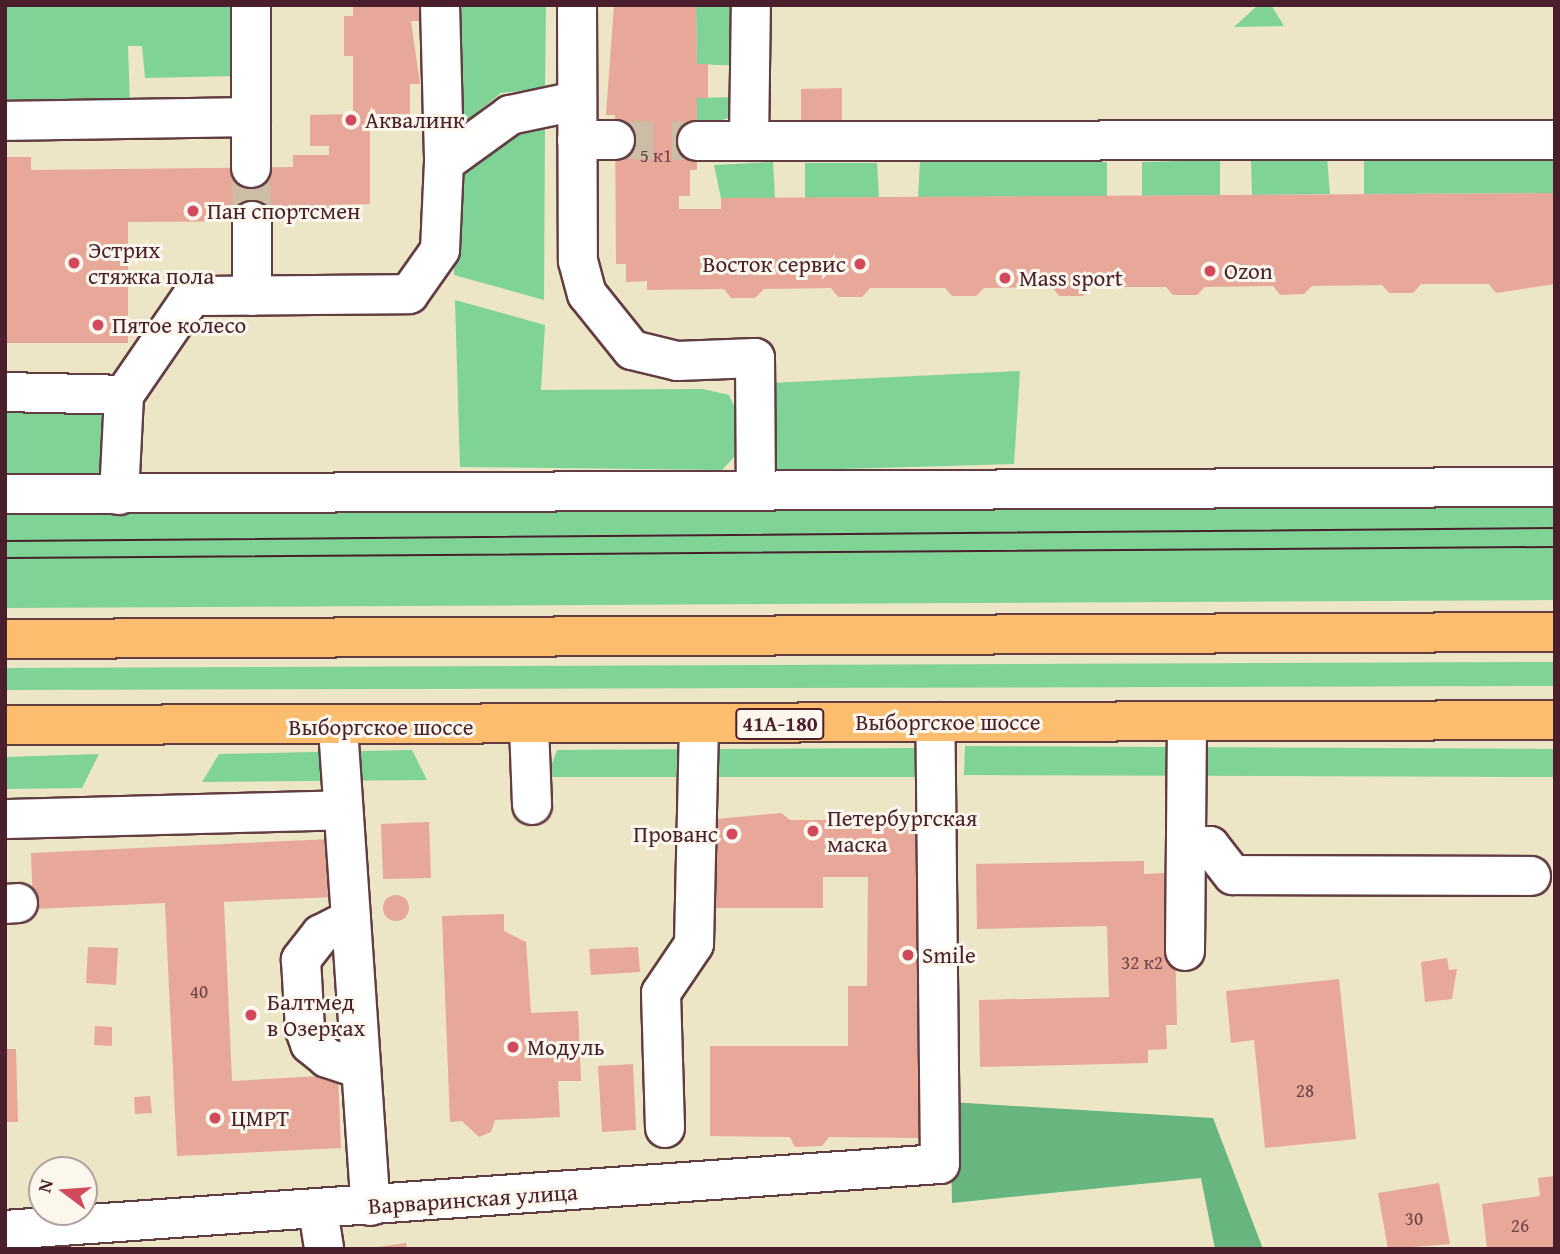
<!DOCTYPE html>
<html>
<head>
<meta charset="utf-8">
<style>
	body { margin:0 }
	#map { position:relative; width:1560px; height:1254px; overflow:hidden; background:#ece5c6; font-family:"Gentium Book Plus",serif }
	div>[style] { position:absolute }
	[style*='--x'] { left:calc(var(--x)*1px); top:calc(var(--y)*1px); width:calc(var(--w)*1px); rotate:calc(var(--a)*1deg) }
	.green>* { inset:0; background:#7fd396 }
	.forest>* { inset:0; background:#67b57f }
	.building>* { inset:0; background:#e7a799 }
	.round { border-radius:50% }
	.minor-tunnel>* { height:38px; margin-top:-19px; transform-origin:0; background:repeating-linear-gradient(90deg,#ccbda7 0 38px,transparent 0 57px) }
	.roads { filter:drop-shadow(2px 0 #623d42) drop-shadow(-2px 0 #623d42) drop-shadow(0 2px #623d42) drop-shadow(0 -2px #623d42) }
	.minor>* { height:38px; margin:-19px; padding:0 19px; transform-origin:19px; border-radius:19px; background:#fff }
	.major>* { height:38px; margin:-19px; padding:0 19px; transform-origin:19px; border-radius:19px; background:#fcbd6f }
	.tram>* { height:2px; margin:-1px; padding:0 1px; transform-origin:1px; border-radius:1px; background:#4a1f2b }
	.dots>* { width:19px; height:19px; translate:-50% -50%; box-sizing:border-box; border:4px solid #fbf7ec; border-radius:50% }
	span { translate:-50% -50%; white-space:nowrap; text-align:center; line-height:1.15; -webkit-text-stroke:6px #fbf7ec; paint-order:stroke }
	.number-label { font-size:19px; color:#714146 }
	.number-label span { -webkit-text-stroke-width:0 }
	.shield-label span { padding:2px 5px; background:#fbf7ec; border:2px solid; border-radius:5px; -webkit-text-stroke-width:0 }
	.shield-label { font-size:21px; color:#4a1f2b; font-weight:700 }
	.poi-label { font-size:23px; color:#4a1f2b }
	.left { translate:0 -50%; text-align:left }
	.right { translate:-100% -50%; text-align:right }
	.street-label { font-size:23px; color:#4a1f2b }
	.frame { position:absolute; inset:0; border:7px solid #4a1f2b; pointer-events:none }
	.north { position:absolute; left:28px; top:1156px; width:70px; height:70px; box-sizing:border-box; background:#fbf7ec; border:2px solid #b4a19f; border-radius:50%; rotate:286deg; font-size:19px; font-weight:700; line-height:28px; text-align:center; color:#4a1f2b }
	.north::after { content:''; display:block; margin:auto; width:24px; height:32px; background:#d1495b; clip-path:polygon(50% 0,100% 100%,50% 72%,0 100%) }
</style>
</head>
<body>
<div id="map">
	<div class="green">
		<i style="clip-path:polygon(5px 5px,237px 5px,238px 76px,145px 78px,142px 46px,128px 46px,130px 106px,5px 107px)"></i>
		<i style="clip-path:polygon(458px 5px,546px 5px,545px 88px,501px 93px,460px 126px)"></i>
		<i style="clip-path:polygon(696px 5px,742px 5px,742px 66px,697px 64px)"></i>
		<i style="clip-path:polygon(1258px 5px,1271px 5px,1284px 26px,1234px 27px)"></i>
		<i style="clip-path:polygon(739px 97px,736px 115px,697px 129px,697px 98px)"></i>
		<i style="clip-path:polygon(545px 122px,544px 300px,454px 275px,455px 192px,467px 166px,497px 138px)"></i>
		<i style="clip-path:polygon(1327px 158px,1330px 194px,1252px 195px,1251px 160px)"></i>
		<i style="clip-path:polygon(1555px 158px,1555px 193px,1364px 194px,1364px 160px)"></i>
		<i style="clip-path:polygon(1220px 160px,1220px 195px,1142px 196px,1142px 162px)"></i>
		<i style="clip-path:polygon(920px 161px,1107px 162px,1107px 196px,918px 197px)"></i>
		<i style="clip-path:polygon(773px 162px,775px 198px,721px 198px,714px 165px)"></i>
		<i style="clip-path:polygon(805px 163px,877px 163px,879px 197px,805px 198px)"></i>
		<i style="clip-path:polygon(455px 300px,545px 325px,541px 390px,703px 389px,729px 395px,736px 410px,734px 457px,722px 470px,460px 467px)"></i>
		<i style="clip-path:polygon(1020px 371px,1014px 464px,772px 471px,771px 383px)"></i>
		<i style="clip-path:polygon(5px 409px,105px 409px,105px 474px,5px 473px)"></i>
		<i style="clip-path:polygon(1555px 505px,1555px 600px,5px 608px,5px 514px)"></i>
		<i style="clip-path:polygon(1555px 662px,1555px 686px,5px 690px,5px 668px)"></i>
		<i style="clip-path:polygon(965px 746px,1555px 749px,1555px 777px,964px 775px)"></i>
		<i style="clip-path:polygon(921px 748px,922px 777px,547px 777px,557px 750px)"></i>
		<i style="clip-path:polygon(412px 750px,427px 780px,202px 782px,219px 754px)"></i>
		<i style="clip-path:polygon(99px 754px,82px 788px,5px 789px,5px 757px)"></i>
	</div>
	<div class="forest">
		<i style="clip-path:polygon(950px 1102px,1213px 1118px,1263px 1249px,1215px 1249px,1201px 1178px,952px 1203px)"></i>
	</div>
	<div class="building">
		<i style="clip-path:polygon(353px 5px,420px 5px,420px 21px,411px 21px,420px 84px,410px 84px,410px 114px,370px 114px,370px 204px,329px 205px,329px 221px,128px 222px,128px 343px,5px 343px,5px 157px,31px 157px,31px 170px,293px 167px,293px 155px,329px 155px,329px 146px,310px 146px,310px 115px,353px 114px,353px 56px,344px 56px,344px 16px,353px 16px)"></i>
		<i style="clip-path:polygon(614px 5px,696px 5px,697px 64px,708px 64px,708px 98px,697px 98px,697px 170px,690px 170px,690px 196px,679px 196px,679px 209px,721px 209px,721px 198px,1555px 193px,1555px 284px,1496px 293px,1489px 284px,1421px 284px,1413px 293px,1389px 293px,1382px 285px,1312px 286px,1304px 294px,1280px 295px,1273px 286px,1205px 287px,1197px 295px,1173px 295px,1166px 287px,1091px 287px,1083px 296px,1059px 296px,1052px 287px,984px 288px,976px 296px,952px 296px,945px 288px,870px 288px,862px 297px,838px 297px,831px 288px,764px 289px,755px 298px,731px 298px,724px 289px,647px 290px,647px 281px,626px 282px,626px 264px,616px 264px,615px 115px,606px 115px)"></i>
		<i style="clip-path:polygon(842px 88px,842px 126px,801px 126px,801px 89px)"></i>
		<i style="clip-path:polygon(781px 813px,790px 820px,877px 820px,920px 832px,918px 1138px,829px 1137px,822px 1146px,795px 1147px,790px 1137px,710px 1136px,710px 1046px,848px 1046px,848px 986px,867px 986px,868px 877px,823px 877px,823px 908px,716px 908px,717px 819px)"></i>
		<i style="clip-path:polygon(429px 822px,431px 878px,383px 879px,381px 824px)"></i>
		<i style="clip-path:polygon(330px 839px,333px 897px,224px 902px,232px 1081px,338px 1075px,341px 1148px,177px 1156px,165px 903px,33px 909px,31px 853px)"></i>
		<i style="clip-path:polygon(1144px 861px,1144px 874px,1164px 873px,1164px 898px,1174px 898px,1177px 1025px,1166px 1025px,1167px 1049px,1148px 1050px,1148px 1063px,980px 1067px,979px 1000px,1109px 997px,1107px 926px,977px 929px,976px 864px)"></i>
		<i class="round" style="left:383px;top:895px;width:26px;height:26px"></i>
		<i style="clip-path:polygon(504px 914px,504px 931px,526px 942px,531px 1013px,578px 1011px,581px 1081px,558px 1081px,560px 1117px,495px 1120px,491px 1132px,479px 1137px,462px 1121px,450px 1122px,442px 916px)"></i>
		<i style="clip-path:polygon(88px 947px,118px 948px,116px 985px,86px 983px)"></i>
		<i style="clip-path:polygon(638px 947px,640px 972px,591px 975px,589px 949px)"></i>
		<i style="clip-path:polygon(1447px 958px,1449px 970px,1457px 969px,1452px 999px,1425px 1002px,1421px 962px)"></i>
		<i style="clip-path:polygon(1339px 979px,1356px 1139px,1265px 1148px,1254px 1040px,1231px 1043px,1226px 991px)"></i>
		<i style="clip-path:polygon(95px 1026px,112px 1027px,112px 1046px,94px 1045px)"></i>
		<i style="clip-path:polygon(5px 1049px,16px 1049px,18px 1122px,5px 1122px)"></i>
		<i style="clip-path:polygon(633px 1064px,636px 1130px,602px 1132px,598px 1066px)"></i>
		<i style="clip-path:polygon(150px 1096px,152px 1113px,135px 1114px,134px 1097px)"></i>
		<i style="clip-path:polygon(1555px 1176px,1555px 1249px,1487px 1249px,1482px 1204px,1540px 1196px,1538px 1178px)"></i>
		<i style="clip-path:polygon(1439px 1183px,1450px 1244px,1388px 1249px,1378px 1193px)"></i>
		<i style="clip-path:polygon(406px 1243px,407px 1249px,378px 1249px,377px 1247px)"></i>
	</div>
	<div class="minor-tunnel">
		<i style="--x:615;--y:140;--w:82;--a:0.7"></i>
		<i style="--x:251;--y:168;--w:53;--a:88.9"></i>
	</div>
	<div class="roads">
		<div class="minor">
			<i style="--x:440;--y:5;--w:158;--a:88.5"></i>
			<i style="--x:577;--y:5;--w:256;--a:89.8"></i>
			<i style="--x:578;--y:261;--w:34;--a:75"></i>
			<i style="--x:587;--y:294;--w:72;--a:51.2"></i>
			<i style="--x:632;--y:350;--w:46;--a:13.7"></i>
			<i style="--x:677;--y:361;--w:78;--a:-2.2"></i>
			<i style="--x:755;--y:358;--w:132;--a:89.6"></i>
			<i style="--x:5;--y:121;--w:246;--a:-0.9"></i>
			<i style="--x:577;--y:140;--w:38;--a:0"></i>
			<i style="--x:697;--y:141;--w:858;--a:-0.07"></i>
			<i style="--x:749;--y:141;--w:136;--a:-89.2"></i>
			<i style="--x:251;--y:168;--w:163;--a:-90"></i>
			<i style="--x:252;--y:221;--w:75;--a:90"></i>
			<i style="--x:5;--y:392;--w:119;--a:1.4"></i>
			<i style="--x:124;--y:395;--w:120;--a:-55.5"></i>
			<i style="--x:192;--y:296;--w:217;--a:-0.5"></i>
			<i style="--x:409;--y:294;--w:54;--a:-54.8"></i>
			<i style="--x:440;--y:250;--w:87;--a:-87.4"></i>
			<i style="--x:444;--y:163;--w:82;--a:-36"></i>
			<i style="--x:510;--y:115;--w:67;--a:-12"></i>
			<i style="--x:5;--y:494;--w:1550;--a:-0.26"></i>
			<i style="--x:119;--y:495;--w:100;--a:-87.1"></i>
			<i style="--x:529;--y:726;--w:79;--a:87.8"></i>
			<i style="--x:338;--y:728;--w:479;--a:86.1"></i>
			<i style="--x:5;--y:819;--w:338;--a:-1.5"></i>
			<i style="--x:1186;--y:846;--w:24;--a:0"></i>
			<i style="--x:1210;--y:846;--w:37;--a:52"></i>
			<i style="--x:1233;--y:875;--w:298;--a:0.2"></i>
			<i style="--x:5;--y:904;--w:13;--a:-4"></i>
			<i style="--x:351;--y:919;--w:34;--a:153"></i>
			<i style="--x:321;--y:934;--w:33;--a:128"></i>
			<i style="--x:301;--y:960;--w:70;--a:86.7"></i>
			<i style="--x:305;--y:1030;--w:15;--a:70"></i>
			<i style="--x:310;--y:1044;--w:22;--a:39"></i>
			<i style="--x:327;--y:1058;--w:36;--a:18"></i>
			<i style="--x:1185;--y:951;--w:230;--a:-89.5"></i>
			<i style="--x:665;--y:1128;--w:135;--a:-91.7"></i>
			<i style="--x:661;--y:993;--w:59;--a:-56"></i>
			<i style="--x:694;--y:944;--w:220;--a:-88.7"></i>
			<i style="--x:318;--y:1210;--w:39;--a:81"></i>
			<i style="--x:5;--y:1230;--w:937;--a:-4.04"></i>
			<i style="--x:940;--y:1164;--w:442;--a:-90.6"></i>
		</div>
		<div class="major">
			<i style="--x:5;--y:639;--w:1550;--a:-0.26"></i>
			<i style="--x:5;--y:725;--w:1550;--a:-0.18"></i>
		</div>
	</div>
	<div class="tram">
		<i style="--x:5;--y:541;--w:1550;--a:-0.48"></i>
		<i style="--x:5;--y:558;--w:1550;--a:-0.41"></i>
	</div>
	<div class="dots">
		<i style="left:351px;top:120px;background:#d1495b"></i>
		<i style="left:193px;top:211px;background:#d1495b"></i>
		<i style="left:74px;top:263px;background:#d1495b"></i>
		<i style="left:860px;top:264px;background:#d1495b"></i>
		<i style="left:1210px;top:271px;background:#d1495b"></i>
		<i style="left:1005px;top:278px;background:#d1495b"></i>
		<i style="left:98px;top:325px;background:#d1495b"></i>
		<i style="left:813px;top:831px;background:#d1495b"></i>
		<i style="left:732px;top:834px;background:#d1495b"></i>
		<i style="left:908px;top:955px;background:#d1495b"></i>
		<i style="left:251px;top:1015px;background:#d1495b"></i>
		<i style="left:513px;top:1047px;background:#d1495b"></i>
		<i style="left:215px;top:1118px;background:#d1495b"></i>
	</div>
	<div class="number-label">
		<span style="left:656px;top:156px">5 к1</span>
		<span style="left:1142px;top:963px">32 к2</span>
		<span style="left:199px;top:992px">40</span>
		<span style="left:1305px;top:1091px">28</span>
		<span style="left:1414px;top:1219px">30</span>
		<span style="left:1520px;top:1226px">26</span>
	</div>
	<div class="shield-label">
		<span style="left:780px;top:724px">41А-180</span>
	</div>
	<div class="poi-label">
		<span class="left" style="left:365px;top:120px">Аквалинк</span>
		<span class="left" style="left:207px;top:211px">Пан спортсмен</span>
		<span class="left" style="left:88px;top:263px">Эстрих<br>стяжка пола</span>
		<span class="right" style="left:846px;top:264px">Восток сервис</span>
		<span class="left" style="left:1224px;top:271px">Ozon</span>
		<span class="left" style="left:1019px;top:278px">Mass sport</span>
		<span class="left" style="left:112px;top:325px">Пятое колесо</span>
		<span class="left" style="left:827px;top:831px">Петербургская<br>маска</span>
		<span class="right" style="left:718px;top:834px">Прованс</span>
		<span class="left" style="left:922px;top:955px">Smile</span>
		<span class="left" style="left:267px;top:1015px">Балтмед<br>в Озерках</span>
		<span class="left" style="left:527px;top:1047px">Модуль</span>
		<span class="left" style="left:231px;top:1118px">ЦМРТ</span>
	</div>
	<div class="street-label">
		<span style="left:948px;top:722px">Выборгское шоссе</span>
		<span style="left:381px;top:727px">Выборгское шоссе</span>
		<span style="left:473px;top:1199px;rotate:-4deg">Варваринская улица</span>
	</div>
	<div class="frame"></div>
	<div class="north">N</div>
</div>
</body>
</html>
